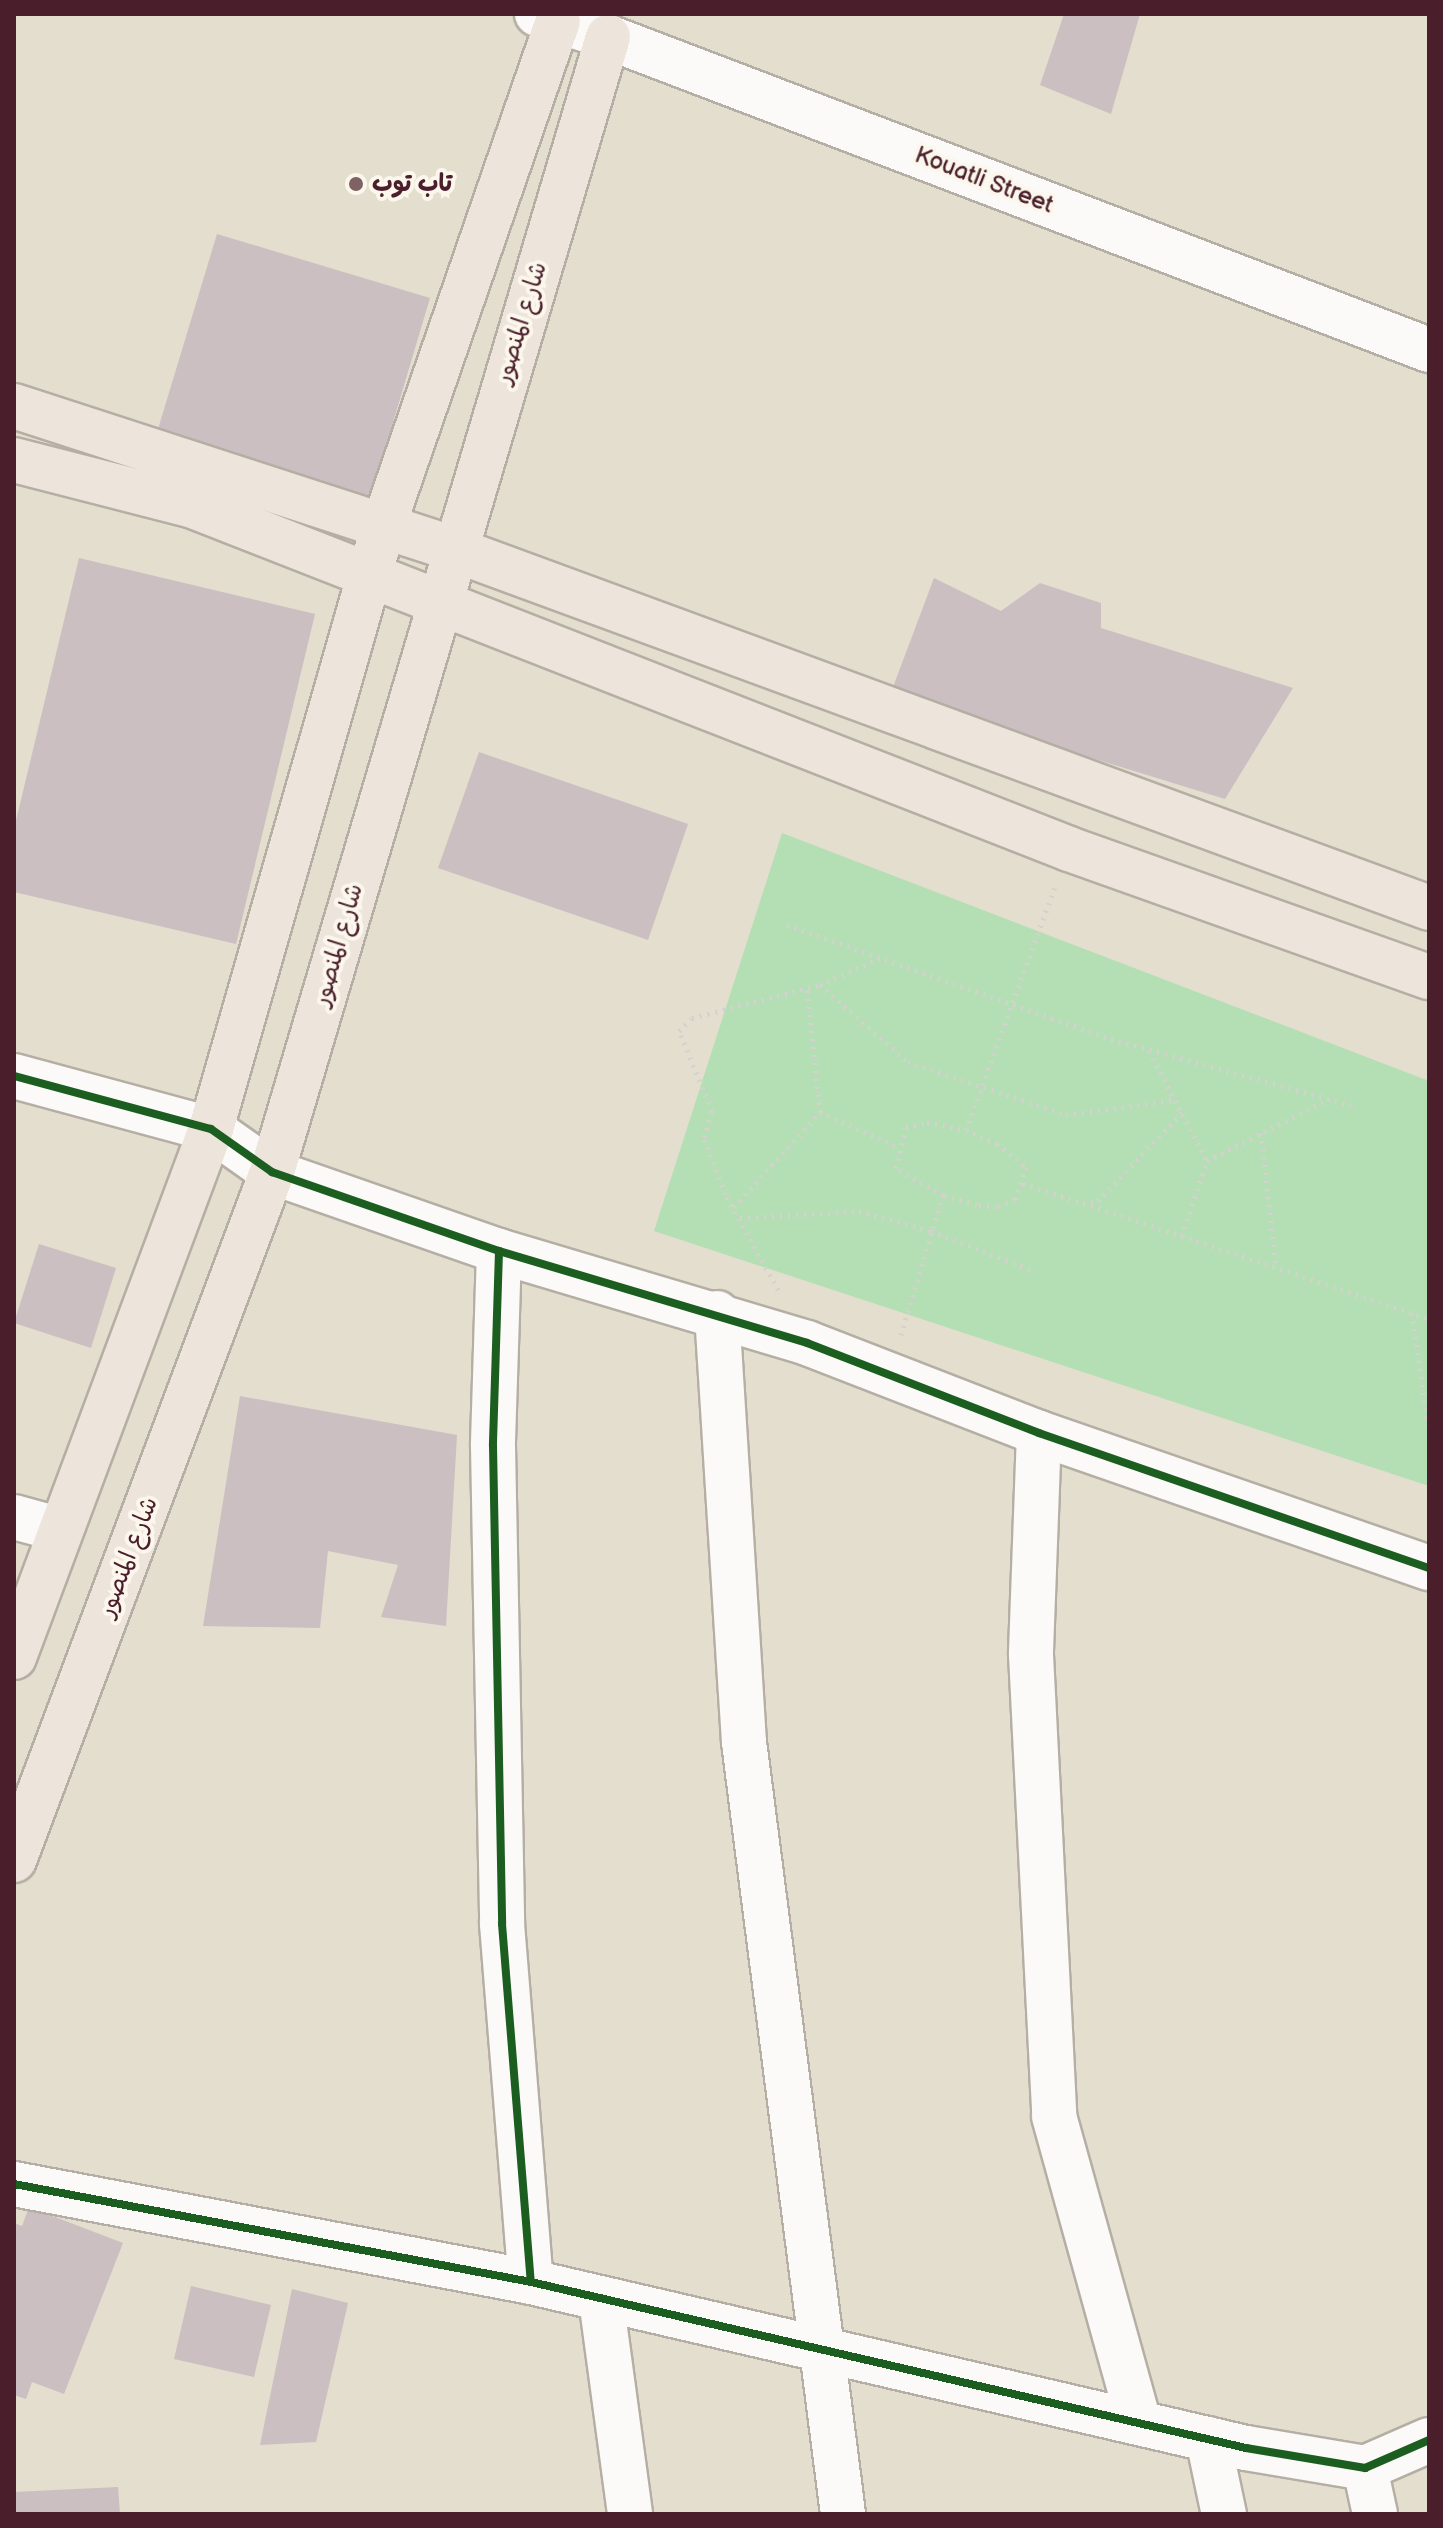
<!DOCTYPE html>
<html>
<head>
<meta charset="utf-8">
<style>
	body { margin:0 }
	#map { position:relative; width:1443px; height:2528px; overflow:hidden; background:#e3decd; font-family:"Balsamiq Sans","Playpen Sans Arabic",sans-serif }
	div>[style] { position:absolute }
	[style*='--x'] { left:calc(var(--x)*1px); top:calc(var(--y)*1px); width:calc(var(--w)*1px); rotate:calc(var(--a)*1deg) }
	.green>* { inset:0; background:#b4dfb4 }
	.building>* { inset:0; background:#ccbfc1 }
	.path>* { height:5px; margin-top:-2.5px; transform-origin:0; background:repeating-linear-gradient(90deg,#d5d1ce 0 2px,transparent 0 8px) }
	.roads { filter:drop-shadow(2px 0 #b5aea4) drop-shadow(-2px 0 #b5aea4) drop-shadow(0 2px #b5aea4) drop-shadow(0 -2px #b5aea4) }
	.minor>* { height:44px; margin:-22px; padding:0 22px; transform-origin:22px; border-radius:22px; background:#fbfaf8 }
	.major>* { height:44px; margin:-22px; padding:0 22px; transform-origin:22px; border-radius:22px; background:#ede5dc }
	.cycleway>* { height:8px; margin:-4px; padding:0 4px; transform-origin:4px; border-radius:4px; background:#1b5e20 }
	.dots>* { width:22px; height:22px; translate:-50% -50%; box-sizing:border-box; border:4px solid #fbf7ec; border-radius:50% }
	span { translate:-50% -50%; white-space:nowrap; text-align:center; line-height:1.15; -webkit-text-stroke:8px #fbf7ec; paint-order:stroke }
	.street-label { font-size:24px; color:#4a1f2b }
	.poi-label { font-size:24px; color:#4a1f2b; font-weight:700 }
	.left { translate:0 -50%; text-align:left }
	.frame { position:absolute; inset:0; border:16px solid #4a1f2b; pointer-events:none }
</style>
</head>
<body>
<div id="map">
	<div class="green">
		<i style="clip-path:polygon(782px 833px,1429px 1081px,1429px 1486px,654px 1231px)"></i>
	</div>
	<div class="building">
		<i style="clip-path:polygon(1064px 14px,1140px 14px,1111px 114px,1040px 85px)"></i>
		<i style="clip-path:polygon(217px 234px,430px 298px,369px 503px,155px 439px)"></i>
		<i style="clip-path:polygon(79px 558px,315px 614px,236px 944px,14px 892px,14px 829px)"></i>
		<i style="clip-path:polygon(934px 578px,1001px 611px,1040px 583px,1101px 603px,1101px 628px,1293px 688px,1225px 799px,900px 699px,890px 695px)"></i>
		<i style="clip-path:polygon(479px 752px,688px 824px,648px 940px,438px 868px)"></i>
		<i style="clip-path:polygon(39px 1244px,116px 1268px,91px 1348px,14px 1323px)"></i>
		<i style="clip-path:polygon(240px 1396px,457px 1435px,446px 1626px,381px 1617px,398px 1565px,328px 1551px,320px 1628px,203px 1626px)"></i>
		<i style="clip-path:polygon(29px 2207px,123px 2243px,64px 2394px,32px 2382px,26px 2399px,14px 2395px,14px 2223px,22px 2226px)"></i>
		<i style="clip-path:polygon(191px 2286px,271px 2305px,254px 2377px,174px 2359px)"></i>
		<i style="clip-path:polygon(292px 2289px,348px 2303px,316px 2442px,260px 2445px)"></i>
		<i style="clip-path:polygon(118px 2487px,120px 2514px,14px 2514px,14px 2492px)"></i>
	</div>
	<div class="path">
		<i style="--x:787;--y:925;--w:343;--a:19.4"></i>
		<i style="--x:1111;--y:1039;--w:249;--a:15.4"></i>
		<i style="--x:880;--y:958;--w:66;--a:155.8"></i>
		<i style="--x:820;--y:985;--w:117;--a:41.2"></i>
		<i style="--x:908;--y:1062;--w:167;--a:18.5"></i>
		<i style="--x:1066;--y:1115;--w:110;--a:-7.8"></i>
		<i style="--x:1149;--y:1051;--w:124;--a:62.2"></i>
		<i style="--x:1207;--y:1161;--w:137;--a:-26.9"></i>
		<i style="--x:820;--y:1112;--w:85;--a:24.2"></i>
		<i style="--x:927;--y:1122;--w:40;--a:12"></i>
		<i style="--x:966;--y:1130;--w:34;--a:24"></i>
		<i style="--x:997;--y:1144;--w:37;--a:38"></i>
		<i style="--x:1026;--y:1167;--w:35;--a:108"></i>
		<i style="--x:1015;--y:1200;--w:19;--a:159"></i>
		<i style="--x:997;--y:1207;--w:20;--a:-174"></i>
		<i style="--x:977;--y:1205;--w:35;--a:-164"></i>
		<i style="--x:943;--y:1195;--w:54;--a:-150.1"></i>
		<i style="--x:896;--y:1168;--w:41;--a:-76"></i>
		<i style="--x:906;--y:1128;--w:22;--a:-16"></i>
		<i style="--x:966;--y:1130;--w:259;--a:-69.9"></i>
		<i style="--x:1261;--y:1133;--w:135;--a:83.6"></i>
		<i style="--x:1023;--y:1184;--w:63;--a:17.6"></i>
		<i style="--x:1083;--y:1203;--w:15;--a:-8"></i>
		<i style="--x:1098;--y:1201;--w:122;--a:-46.3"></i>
		<i style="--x:1083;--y:1203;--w:365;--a:18.5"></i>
		<i style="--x:734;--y:1207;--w:128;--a:-47.8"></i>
		<i style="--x:820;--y:1112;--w:125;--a:-96"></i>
		<i style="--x:740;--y:1218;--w:119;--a:-3.4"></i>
		<i style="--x:859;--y:1211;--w:75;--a:15.5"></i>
		<i style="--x:931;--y:1231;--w:110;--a:21.2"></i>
		<i style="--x:1182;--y:1236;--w:79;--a:-71.6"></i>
		<i style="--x:778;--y:1290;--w:110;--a:-118.9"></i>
		<i style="--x:725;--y:1194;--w:61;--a:-110.2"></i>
		<i style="--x:704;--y:1137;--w:27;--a:-73"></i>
		<i style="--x:712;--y:1111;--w:87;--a:-112.4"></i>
		<i style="--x:679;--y:1031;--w:18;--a:-45"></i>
		<i style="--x:692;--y:1018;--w:132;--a:-14.5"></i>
		<i style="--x:1412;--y:1313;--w:120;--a:81.9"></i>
		<i style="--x:901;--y:1335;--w:146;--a:-73.3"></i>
	</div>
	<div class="roads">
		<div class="minor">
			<i style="--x:537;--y:14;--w:75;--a:17.9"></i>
			<i style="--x:608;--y:37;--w:879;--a:20.87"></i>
			<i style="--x:14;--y:1076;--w:204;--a:15.1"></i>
			<i style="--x:211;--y:1129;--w:75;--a:35.2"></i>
			<i style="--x:272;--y:1172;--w:240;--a:19.2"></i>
			<i style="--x:499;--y:1251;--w:321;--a:16.6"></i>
			<i style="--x:807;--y:1343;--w:249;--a:21.2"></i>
			<i style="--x:1039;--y:1433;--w:413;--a:19.1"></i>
			<i style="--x:499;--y:1251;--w:195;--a:91.8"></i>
			<i style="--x:493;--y:1446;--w:478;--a:88.9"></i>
			<i style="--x:502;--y:1924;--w:359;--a:85.4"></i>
			<i style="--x:717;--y:1313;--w:430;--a:86.4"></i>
			<i style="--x:744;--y:1742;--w:778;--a:82.69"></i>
			<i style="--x:1039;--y:1433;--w:222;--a:92.1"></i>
			<i style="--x:1031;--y:1655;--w:462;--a:87.1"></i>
			<i style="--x:1054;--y:2116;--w:318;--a:74.5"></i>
			<i style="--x:14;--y:1517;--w:46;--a:15.3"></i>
			<i style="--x:14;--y:2184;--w:526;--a:10.73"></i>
			<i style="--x:531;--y:2282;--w:734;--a:13.07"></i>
			<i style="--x:1246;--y:2448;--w:121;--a:9.5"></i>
			<i style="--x:1365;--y:2468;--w:70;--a:-23.6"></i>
			<i style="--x:601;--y:2299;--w:217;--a:82.3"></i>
			<i style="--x:1208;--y:2439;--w:77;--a:78"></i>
			<i style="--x:1365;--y:2468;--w:47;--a:77.7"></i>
		</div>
		<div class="major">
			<i style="--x:14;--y:406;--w:462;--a:18"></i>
			<i style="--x:453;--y:549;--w:1040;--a:20.19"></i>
			<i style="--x:14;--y:460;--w:185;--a:14.4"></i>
			<i style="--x:193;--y:506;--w:941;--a:21.38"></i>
			<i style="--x:1069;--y:849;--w:382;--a:19.6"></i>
			<i style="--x:14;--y:1657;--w:564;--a:-69.54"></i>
			<i style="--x:211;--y:1129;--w:629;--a:-74.04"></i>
			<i style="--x:384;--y:524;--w:532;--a:-70.92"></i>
			<i style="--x:14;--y:1860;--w:735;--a:-69.44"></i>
			<i style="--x:272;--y:1172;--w:1184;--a:-73.51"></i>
		</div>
	</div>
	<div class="cycleway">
		<i style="--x:14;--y:1076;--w:204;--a:15.1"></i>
		<i style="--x:211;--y:1129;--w:75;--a:35.2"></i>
		<i style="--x:272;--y:1172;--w:240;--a:19.2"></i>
		<i style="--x:499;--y:1251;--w:321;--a:16.6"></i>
		<i style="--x:807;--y:1343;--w:249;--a:21.2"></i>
		<i style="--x:1039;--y:1433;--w:413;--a:19.1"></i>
		<i style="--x:499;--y:1251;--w:195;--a:91.8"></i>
		<i style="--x:493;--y:1446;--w:478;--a:88.9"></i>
		<i style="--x:502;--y:1924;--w:359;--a:85.4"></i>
		<i style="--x:14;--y:2184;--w:526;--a:10.73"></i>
		<i style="--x:531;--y:2282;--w:734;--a:13.07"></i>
		<i style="--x:1246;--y:2448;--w:121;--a:9.5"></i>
		<i style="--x:1365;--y:2468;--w:70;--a:-23.6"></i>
	</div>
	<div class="dots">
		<i style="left:356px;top:184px;background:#806264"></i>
	</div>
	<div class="street-label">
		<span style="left:984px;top:180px;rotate:21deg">Kouatli Street</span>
		<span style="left:521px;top:323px;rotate:-73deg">شارع المنصور</span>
		<span style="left:338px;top:945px;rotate:-74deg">شارع المنصور</span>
		<span style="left:128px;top:1557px;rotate:-69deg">شارع المنصور</span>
	</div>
	<div class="poi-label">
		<span class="left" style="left:372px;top:184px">تاب توب</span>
	</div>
	<div class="frame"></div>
</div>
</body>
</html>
